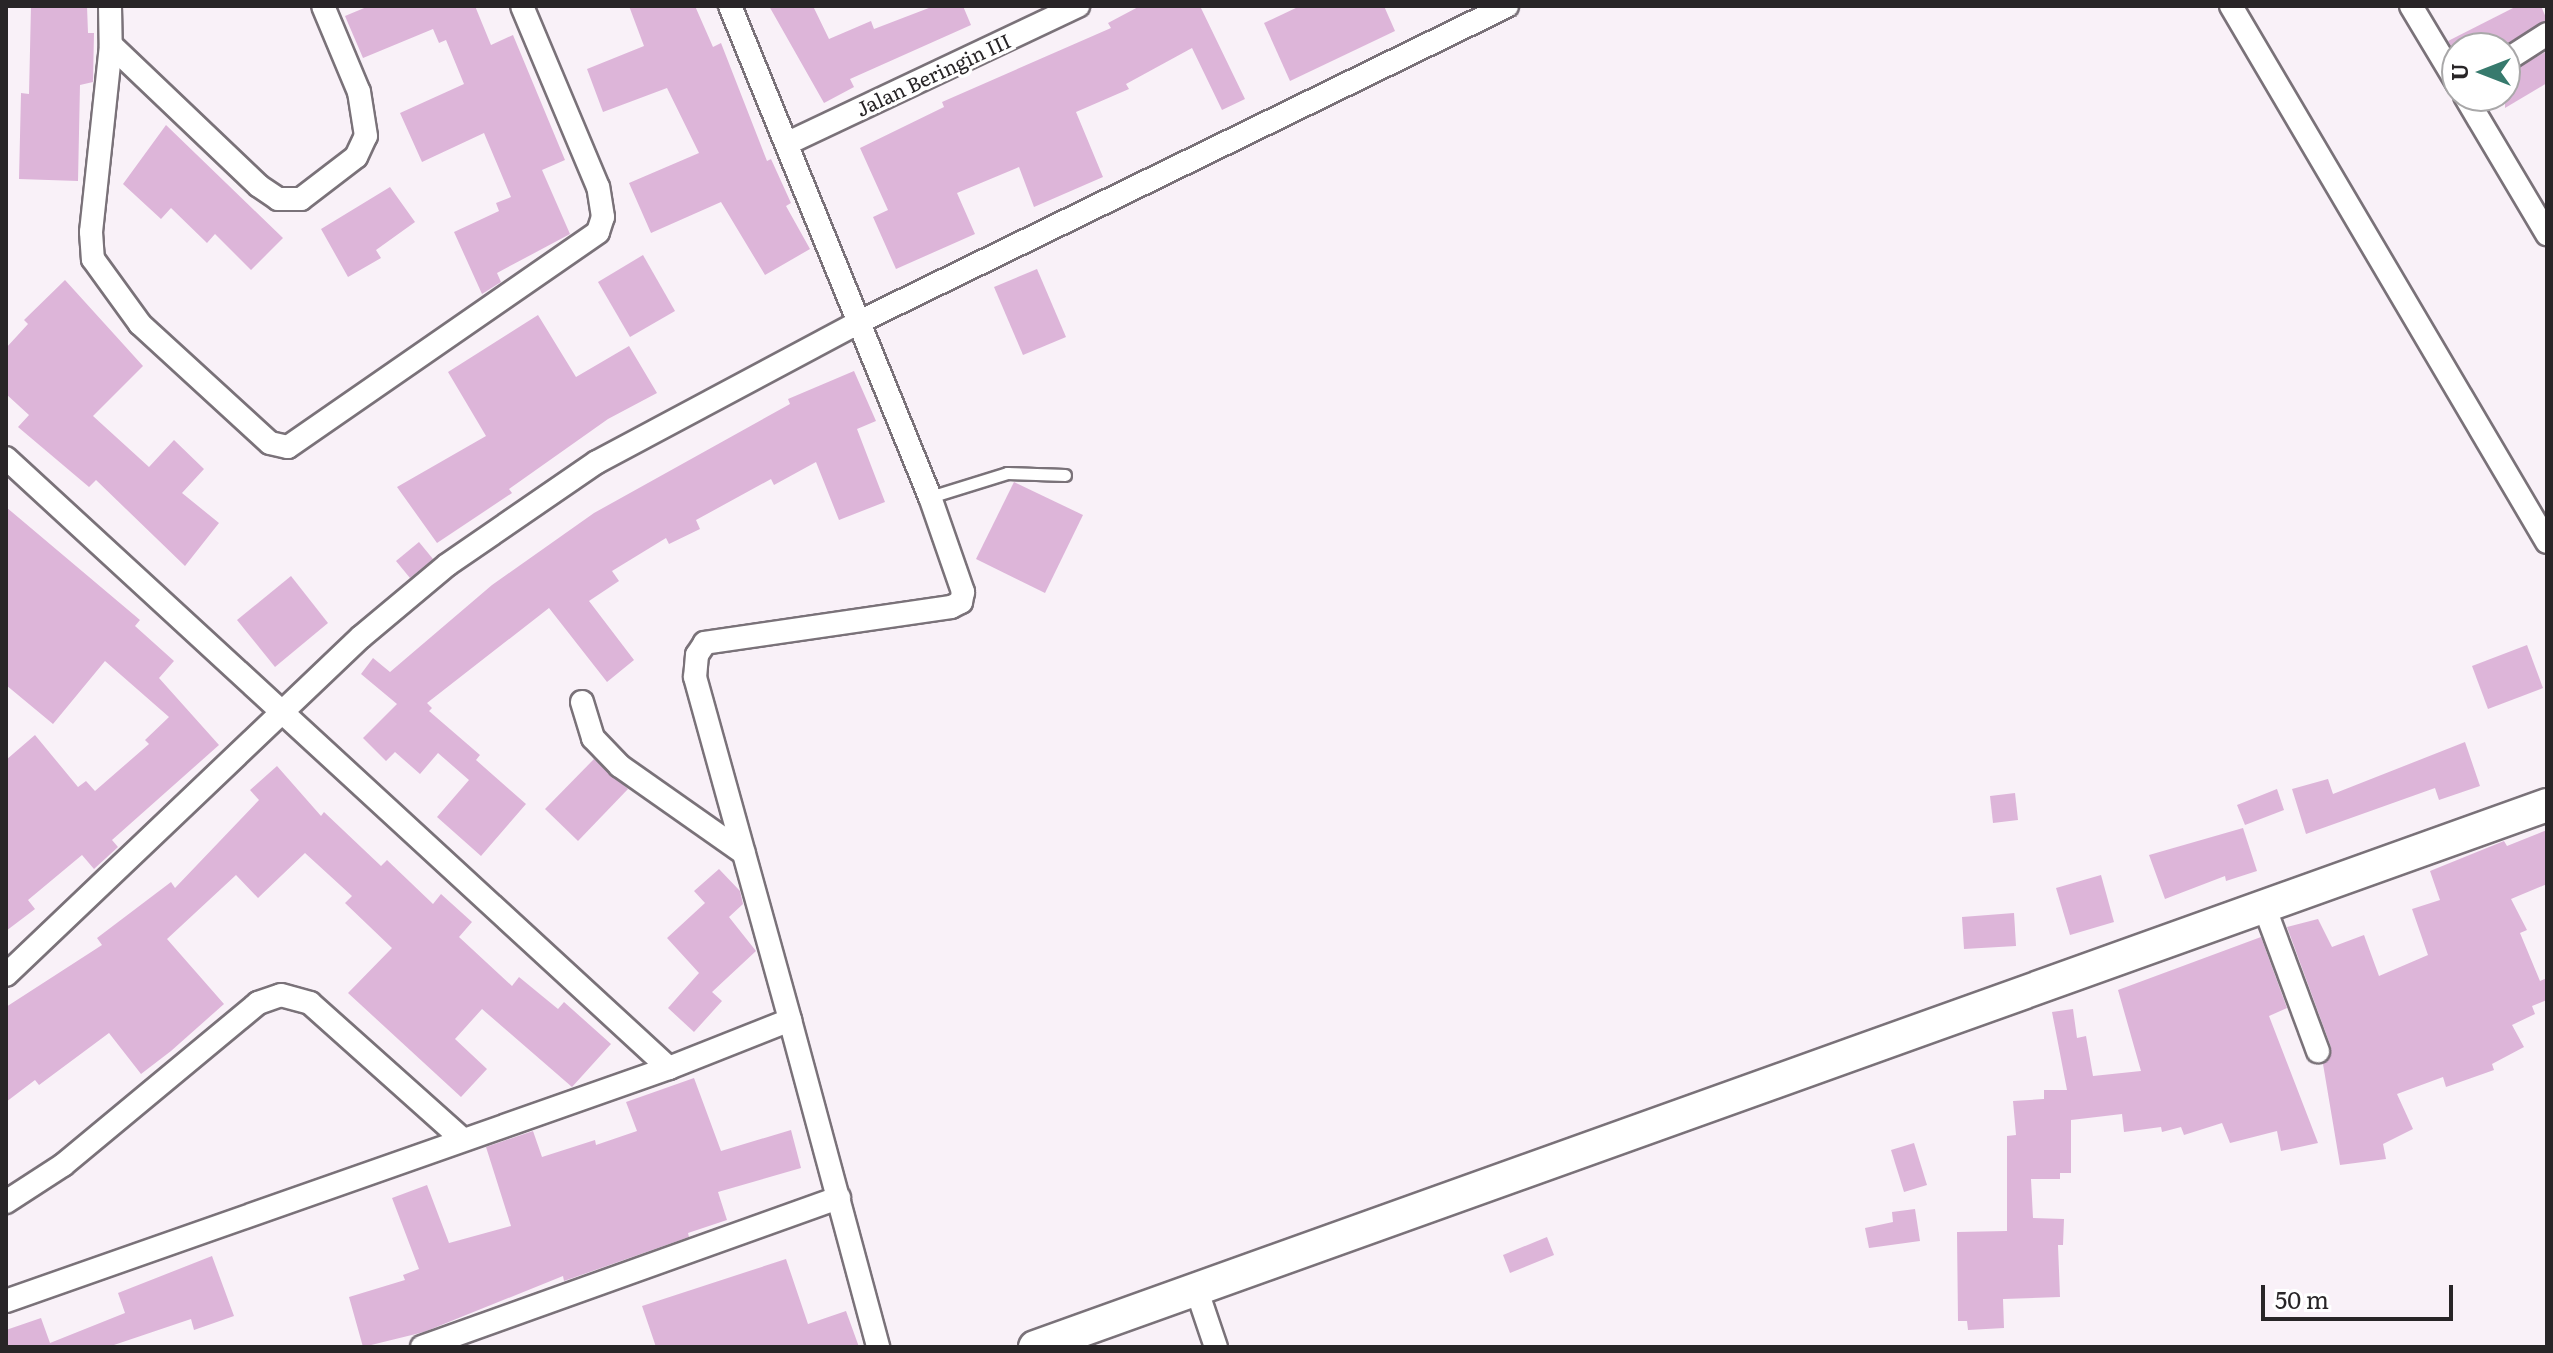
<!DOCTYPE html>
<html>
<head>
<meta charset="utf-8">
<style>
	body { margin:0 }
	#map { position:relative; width:2553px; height:1353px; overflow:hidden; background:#f9f1f8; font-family:Literata,serif }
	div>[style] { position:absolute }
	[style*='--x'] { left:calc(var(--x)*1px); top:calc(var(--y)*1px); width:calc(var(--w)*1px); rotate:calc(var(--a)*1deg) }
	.building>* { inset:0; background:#ddb5d9 }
	.roads { filter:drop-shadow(2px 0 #7a7279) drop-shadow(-2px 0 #7a7279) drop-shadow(0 2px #7a7279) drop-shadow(0 -2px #7a7279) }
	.lane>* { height:11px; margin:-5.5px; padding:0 5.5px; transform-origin:5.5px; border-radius:5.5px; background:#fff }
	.street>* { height:22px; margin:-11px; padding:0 11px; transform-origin:11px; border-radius:11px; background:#fff }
	.secondary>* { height:32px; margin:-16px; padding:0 16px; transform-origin:16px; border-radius:16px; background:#fff }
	span { translate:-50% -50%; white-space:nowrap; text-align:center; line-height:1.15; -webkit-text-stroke:7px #fff; paint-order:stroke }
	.street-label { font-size:20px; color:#282527 }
	.frame { position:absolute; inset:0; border:8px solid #282527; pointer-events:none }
	.north { position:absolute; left:2441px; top:32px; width:80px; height:80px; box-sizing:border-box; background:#fff; border:2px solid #a9a8a9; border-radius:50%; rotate:270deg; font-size:22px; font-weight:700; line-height:32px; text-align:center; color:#282527 }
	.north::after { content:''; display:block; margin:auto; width:28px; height:36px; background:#377a6d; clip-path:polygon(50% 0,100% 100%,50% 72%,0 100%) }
	.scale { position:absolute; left:2261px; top:1285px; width:192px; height:36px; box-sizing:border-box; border:4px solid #282527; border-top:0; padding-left:10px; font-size:24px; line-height:28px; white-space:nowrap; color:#282527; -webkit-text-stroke:6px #fff; paint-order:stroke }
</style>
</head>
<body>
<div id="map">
	<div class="building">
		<i style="clip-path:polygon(31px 6px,87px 6px,88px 33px,94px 33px,93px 82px,80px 85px,78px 181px,19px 179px,21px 93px,29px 94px)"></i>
		<i style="clip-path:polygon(369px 6px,475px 6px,491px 45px,513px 35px,565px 160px,542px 170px,570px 234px,497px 273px,501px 282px,482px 294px,454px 232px,499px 211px,496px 203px,511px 197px,484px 133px,422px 162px,400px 113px,464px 84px,446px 40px,439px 43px,433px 29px,363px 58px,345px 16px)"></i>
		<i style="clip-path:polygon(629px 6px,695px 6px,713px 47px,721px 43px,767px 161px,771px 159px,791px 203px,786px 206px,810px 249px,765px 275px,721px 202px,651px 233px,629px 183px,699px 153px,667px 88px,603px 112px,587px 69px,644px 46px)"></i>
		<i style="clip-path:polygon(769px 6px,813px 6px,829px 39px,871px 21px,874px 29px,934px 6px,963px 6px,971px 25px,850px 79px,854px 87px,824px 103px)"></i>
		<i style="clip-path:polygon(1140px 6px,1200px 6px,1245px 99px,1222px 110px,1192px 48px,1126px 84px,1129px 89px,1076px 112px,1103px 177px,1034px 207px,1019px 167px,957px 193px,975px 234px,896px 269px,873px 217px,888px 210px,860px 148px,944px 107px,942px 102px,1111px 28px,1108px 23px)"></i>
		<i style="clip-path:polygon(1300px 6px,1384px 6px,1395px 31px,1290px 81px,1264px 23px)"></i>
		<i style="clip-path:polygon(2517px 6px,2541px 6px,2547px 20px,2499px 48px,2452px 48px,2448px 41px)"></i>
		<i style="clip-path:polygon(2547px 51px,2547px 83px,2505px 108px,2505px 75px)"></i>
		<i style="clip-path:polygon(166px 125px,283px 238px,251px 270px,215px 234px,207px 243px,171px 208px,161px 219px,123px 184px)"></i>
		<i style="clip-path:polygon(390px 187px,415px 222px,376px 250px,381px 258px,348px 277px,321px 229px)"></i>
		<i style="clip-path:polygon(643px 255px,675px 311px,630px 337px,598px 282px)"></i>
		<i style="clip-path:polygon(1037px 269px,1066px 337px,1023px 355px,994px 287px)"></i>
		<i style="clip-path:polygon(65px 280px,143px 366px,93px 416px,149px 467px,174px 440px,204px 469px,182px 493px,219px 523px,185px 566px,96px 480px,89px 487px,18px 427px,29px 415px,6px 394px,6px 348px,28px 324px,24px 320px)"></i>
		<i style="clip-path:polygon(538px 315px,576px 377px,629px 346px,657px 393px,608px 419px,509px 489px,512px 493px,437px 543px,397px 487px,486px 436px,448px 372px)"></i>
		<i style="clip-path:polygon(854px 371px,876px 421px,857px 429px,885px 502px,839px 520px,816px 462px,774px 485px,771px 479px,696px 520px,700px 529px,669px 544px,666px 538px,612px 571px,619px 581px,589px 601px,634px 660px,607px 682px,549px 608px,427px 703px,432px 708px,429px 711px,480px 755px,476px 760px,526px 804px,481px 856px,437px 817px,469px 780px,438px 753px,420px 774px,395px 752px,386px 761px,363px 738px,397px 704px,361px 674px,373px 658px,390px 672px,492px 585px,594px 513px,790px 404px,788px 399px)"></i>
		<i style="clip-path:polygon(1014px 482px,1083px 515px,1045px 593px,976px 559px)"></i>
		<i style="clip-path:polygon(6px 507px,140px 620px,135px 626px,174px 661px,159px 678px,219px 745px,112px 840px,118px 847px,94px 869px,82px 855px,28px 900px,35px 909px,6px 931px,6px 760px,35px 735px,78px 787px,86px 781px,95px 791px,149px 744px,145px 740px,169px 717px,105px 661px,53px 724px,6px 685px)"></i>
		<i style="clip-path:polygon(419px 542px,433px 559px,410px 578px,396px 561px)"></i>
		<i style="clip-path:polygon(291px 576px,328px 623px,275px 667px,237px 620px)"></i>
		<i style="clip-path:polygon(2527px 645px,2543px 688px,2488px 709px,2472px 666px)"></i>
		<i style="clip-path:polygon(2465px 742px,2480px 786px,2439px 800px,2435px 788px,2306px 834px,2292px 789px,2328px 779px,2333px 794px)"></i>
		<i style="clip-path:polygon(594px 759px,628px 789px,578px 841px,545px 809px)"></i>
		<i style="clip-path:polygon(277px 766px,321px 816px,324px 812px,381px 866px,387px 860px,433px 904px,441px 894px,472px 922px,459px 937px,512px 986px,519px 977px,558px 1009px,564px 1002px,611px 1044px,572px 1087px,482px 1009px,455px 1039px,487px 1069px,461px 1097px,348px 993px,392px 948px,345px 903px,352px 896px,305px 853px,258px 898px,236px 875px,167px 939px,224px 1004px,171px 1051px,141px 1074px,109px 1033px,39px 1085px,35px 1080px,6px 1102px,6px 1007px,102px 945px,97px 938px,171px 882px,175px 888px,259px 800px,250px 790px)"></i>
		<i style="clip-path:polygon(2277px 789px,2284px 810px,2245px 825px,2237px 805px)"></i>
		<i style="clip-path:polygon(2015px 793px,2018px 820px,1993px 823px,1990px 796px)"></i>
		<i style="clip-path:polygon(2243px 828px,2257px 871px,2226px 881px,2225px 876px,2165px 899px,2149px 855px)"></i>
		<i style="clip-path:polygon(2547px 830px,2547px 884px,2511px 899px,2527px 930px,2520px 933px,2540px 981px,2547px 978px,2547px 1000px,2532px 1006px,2535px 1014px,2512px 1025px,2524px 1047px,2492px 1064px,2494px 1070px,2446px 1087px,2443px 1077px,2397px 1094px,2413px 1129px,2383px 1144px,2386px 1159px,2340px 1165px,2323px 1064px,2331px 1047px,2287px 927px,2318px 919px,2332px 947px,2364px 935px,2379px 976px,2428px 955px,2412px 909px,2440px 900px,2430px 871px,2504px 841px,2507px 846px)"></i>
		<i style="clip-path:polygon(719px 869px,740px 891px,743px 904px,729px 917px,756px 951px,712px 992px,722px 1001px,694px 1032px,668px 1008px,699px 973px,667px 938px,705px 903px,694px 891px)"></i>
		<i style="clip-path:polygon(2101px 875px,2114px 922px,2070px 935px,2056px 888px)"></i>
		<i style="clip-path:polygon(2014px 913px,2016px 946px,1964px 949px,1962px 917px)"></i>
		<i style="clip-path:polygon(2261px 937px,2287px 1008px,2269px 1016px,2318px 1143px,2281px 1151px,2277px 1131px,2230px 1143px,2222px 1123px,2184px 1135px,2181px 1127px,2162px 1132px,2161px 1127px,2124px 1132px,2122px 1114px,2071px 1120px,2071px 1173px,2060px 1173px,2060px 1179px,2031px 1179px,2033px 1218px,2064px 1219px,2063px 1245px,2058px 1245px,2060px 1297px,2003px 1299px,2004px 1328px,1968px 1330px,1967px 1321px,1958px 1321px,1957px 1232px,2007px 1231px,2007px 1136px,2016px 1135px,2013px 1101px,2044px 1099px,2044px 1090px,2067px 1090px,2052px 1012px,2073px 1009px,2077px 1038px,2086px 1036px,2093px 1076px,2141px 1071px,2118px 990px)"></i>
		<i style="clip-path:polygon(694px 1078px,721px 1151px,791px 1130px,801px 1168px,718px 1192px,727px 1220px,688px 1233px,689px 1237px,564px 1281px,563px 1276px,424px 1332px,363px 1347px,349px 1297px,405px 1280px,403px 1275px,419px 1269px,392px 1198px,427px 1185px,449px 1243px,511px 1226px,486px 1147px,533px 1131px,542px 1157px,595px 1140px,596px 1145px,637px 1131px,626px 1102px)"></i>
		<i style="clip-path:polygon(1914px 1143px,1927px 1185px,1904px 1192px,1891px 1150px)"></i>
		<i style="clip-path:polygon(1915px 1209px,1920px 1241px,1869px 1248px,1865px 1228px,1893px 1222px,1892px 1212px)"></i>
		<i style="clip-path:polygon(1547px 1237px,1554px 1255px,1510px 1273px,1503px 1255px)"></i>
		<i style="clip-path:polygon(212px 1256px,234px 1316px,194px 1330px,191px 1319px,108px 1347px,6px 1347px,6px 1330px,41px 1318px,50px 1343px,125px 1313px,118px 1293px)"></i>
		<i style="clip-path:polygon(786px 1259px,808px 1324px,846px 1311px,859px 1347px,656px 1347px,642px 1306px)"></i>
	</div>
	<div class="roads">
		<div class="lane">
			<i style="--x:930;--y:497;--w:81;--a:-17.3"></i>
			<i style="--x:1007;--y:473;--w:58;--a:2"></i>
		</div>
		<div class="street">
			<i style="--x:110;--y:6;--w:39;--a:89"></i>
			<i style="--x:111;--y:45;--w:188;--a:96.1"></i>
			<i style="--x:91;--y:232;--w:27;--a:86"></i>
			<i style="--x:93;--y:259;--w:80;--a:54.1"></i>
			<i style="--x:140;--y:324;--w:176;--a:42.5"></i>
			<i style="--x:270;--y:443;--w:18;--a:13"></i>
			<i style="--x:288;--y:447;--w:377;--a:-34.7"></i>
			<i style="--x:598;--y:232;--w:16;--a:-72"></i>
			<i style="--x:603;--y:217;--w:30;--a:-99"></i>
			<i style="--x:598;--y:187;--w:196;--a:-112.8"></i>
			<i style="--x:730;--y:6;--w:530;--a:67.84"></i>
			<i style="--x:930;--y:497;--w:101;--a:70.8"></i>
			<i style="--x:963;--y:592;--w:10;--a:101"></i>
			<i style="--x:961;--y:602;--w:11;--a:153"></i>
			<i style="--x:951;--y:607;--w:249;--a:171.7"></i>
			<i style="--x:705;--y:643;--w:14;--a:124"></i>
			<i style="--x:697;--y:655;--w:22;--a:95"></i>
			<i style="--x:695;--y:677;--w:356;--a:74.5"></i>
			<i style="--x:2231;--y:6;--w:622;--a:59.48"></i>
			<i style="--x:2411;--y:6;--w:90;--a:59.1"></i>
			<i style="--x:111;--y:45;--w:204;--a:43.6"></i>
			<i style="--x:259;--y:186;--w:23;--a:34"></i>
			<i style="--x:278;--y:199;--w:23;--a:0"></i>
			<i style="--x:301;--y:199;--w:69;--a:-37.4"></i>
			<i style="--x:356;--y:157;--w:23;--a:-65"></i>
			<i style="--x:366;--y:136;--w:45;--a:-99"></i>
			<i style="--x:359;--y:92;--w:93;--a:-112.7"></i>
			<i style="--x:2505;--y:61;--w:50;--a:-32.7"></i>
			<i style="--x:2465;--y:96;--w:161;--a:59.3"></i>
			<i style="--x:788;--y:143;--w:321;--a:-25.3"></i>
			<i style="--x:6;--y:458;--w:901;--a:42.62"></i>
			<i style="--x:669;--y:1068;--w:130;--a:-21.6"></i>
			<i style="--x:790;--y:1020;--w:339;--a:74.9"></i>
			<i style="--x:582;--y:702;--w:38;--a:73"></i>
			<i style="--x:593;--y:738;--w:39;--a:46"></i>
			<i style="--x:620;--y:766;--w:151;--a:35.1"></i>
			<i style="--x:2264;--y:906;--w:155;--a:69.6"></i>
			<i style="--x:6;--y:975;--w:490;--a:-43.6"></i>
			<i style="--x:361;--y:637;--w:112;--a:-39.9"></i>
			<i style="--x:447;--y:565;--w:182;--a:-34.5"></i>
			<i style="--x:597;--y:462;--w:297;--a:-28.1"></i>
			<i style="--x:859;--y:322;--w:721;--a:-26"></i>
			<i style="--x:6;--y:1202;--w:68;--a:-33"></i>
			<i style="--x:63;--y:1165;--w:254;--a:-39.7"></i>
			<i style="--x:258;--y:1003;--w:24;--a:-19"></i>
			<i style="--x:281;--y:995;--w:30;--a:15"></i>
			<i style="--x:310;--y:1003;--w:203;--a:41.8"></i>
			<i style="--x:1196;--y:1288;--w:62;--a:71.3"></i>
			<i style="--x:6;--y:1301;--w:703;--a:-19.36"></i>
			<i style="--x:422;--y:1347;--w:443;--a:-19.7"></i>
		</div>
		<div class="secondary">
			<i style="--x:1035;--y:1347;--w:1606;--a:-19.72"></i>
		</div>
	</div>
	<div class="street-label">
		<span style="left:933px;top:74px;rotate:-25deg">Jalan Beringin III</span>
	</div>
	<div class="frame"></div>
	<div class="north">U</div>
	<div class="scale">50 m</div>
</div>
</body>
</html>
